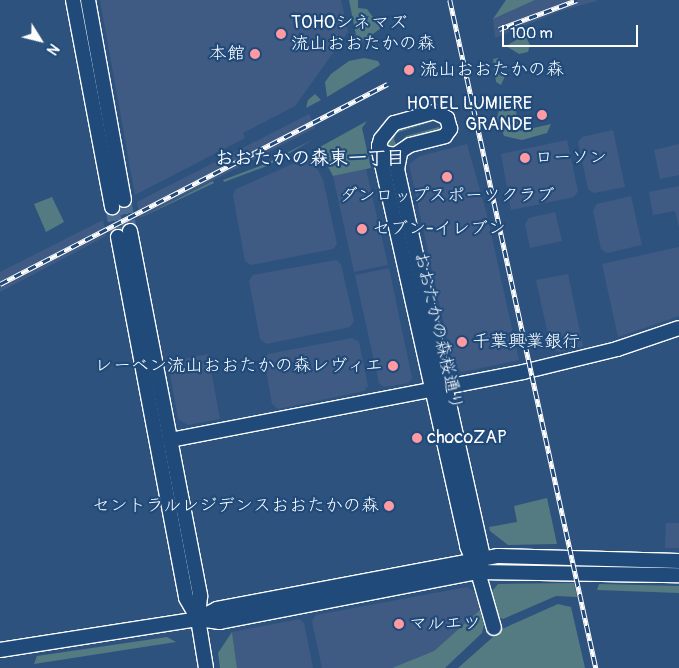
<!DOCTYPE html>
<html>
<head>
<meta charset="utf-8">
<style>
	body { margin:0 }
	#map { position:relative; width:679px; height:668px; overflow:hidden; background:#2e527e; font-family:Pangolin,"Klee One",sans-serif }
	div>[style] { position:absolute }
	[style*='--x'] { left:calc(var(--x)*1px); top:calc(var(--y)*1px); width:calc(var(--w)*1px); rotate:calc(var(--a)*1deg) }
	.built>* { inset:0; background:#405b83 }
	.green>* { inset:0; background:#547b82 }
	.secondary-tunnel>* { height:14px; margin-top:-7px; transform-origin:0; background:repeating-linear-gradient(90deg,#4d6c91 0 14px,transparent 0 21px) }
	.roads { filter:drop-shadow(1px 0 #fff) drop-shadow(-1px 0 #fff) drop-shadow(0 1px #fff) drop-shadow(0 -1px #fff) }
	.secondary>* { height:14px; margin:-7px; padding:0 7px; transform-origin:7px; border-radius:7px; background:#1f4a7a }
	.rail>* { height:4.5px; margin-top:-2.25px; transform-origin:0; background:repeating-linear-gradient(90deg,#1f4a7a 0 8px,#fff 0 16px); box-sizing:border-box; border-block:1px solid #fff }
	.dots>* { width:14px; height:14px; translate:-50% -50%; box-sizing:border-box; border:2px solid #1f4a7a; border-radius:50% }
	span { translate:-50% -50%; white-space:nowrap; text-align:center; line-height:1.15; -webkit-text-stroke:4.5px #1f4a7a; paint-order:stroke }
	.poi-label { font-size:18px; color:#fff }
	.left { translate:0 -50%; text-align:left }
	.right { translate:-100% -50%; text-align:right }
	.street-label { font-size:18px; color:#fff }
	.neighbourhood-label { font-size:19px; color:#fff; font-weight:700 }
	.north { position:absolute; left:15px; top:15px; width:50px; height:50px; -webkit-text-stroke:4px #1f4a7a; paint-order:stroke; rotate:126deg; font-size:14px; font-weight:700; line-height:20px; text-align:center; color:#fff }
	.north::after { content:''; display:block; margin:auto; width:18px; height:22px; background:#fff; clip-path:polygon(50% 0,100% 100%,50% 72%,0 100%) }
	.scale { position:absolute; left:502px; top:25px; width:136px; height:22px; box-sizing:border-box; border:2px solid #fff; border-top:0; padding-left:6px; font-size:15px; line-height:18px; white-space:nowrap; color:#fff; -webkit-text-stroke:4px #1f4a7a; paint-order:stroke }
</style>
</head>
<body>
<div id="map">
	<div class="built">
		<i style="clip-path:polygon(100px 0,341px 0,348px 32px,295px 106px,243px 133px,245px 138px,135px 195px)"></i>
		<i style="clip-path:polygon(535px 0,597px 0,597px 1px,560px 11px,495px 38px,493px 19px)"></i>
		<i style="clip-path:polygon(309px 114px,315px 128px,140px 218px,137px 202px)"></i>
		<i style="clip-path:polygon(613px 130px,625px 187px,594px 193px,588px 189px,578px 142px,582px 137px)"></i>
		<i style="clip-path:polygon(567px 140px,578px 191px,574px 197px,511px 210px,501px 154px)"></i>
		<i style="clip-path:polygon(467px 144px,487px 215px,519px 360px,462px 372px,453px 366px,409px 164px,420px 156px)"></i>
		<i style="clip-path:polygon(679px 144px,679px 175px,660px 179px,654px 150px)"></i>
		<i style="clip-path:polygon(306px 158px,313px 160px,323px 180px,337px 244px,333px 249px,251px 265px,245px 261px,233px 195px,236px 189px)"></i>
		<i style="clip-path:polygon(366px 169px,388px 265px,354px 272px,333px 176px)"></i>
		<i style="clip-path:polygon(679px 186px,679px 227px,675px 211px,653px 215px,649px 192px)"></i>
		<i style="clip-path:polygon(631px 196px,642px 245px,607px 253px,601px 249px,593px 210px,597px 204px)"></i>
		<i style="clip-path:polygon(555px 212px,562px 241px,530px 248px,525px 224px,529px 218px)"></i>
		<i style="clip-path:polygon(103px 220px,106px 236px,0 292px,0 272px)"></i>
		<i style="clip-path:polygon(679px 247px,679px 316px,618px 337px,602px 264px)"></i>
		<i style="clip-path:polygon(336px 260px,341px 264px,354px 321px,350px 327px,266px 344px,260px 339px,249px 281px,253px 275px)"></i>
		<i style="clip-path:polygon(389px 268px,412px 378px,409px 383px,384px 387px,379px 383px,355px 275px)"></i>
		<i style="clip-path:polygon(568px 274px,583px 346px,559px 352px,551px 348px,536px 280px)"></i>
		<i style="clip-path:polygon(352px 338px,359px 342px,368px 386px,364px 391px,278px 409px,272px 404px,264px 359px,268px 354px)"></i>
		<i style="clip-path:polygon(208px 354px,220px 419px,188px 425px,178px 419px,168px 362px)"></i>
		<i style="clip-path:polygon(666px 523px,679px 523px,679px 548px,665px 548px)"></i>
		<i style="clip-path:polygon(467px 587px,475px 592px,480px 610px,434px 651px,392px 668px,322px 668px,312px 621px,316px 615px)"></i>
		<i style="clip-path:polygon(299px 619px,304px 623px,313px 668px,237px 668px,232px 632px)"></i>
	</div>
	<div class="green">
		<i style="clip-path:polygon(349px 0,358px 0,358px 8px,367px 9px,381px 28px,358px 45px)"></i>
		<i style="clip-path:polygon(506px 0,535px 0,493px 19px)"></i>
		<i style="clip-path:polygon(525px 35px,530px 45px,528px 52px,519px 54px,506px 46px)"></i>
		<i style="clip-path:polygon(364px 58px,378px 61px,380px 65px,327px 97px,325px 82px,331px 74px,349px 61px)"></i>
		<i style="clip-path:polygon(498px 58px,505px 76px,501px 85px,496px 82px,493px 59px)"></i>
		<i style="clip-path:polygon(315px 94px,321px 100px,306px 108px,308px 100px)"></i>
		<i style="clip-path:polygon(507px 94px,513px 96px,520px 131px,551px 124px,547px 133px,522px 140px,504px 136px,497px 118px,502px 99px)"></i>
		<i style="clip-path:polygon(433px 116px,438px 120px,396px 133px,394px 139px,397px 147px,392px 153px,385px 144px,394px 130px)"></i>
		<i style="clip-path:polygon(367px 121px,362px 128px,371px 168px,333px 176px,318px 148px)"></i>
		<i style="clip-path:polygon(439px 127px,442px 131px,400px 142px,406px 136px)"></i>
		<i style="clip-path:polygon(314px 139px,267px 166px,224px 182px,223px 180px,265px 164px)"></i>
		<i style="clip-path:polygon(213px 181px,214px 183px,140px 218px)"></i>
		<i style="clip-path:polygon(52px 197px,64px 222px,46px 232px,34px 204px)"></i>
		<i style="clip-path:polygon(547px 498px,557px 544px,508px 545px,490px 531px,489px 527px,517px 522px,514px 506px)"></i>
		<i style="clip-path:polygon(574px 583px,577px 597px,556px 596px,503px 619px,496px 616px,492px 591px,498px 584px)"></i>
		<i style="clip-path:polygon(599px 584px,679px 586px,679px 593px,597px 590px)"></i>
		<i style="clip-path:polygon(558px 604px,571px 607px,585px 668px,458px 668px,502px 629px)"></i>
		<i style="clip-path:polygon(480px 610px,484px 625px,482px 633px,445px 668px,392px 668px,434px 651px)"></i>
		<i style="clip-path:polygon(232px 632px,237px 668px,220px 668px,218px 653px)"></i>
		<i style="clip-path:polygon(167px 637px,176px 642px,34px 664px,37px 656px)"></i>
	</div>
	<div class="secondary-tunnel">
		<i style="--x:124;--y:200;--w:32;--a:79"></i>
		<i style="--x:112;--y:207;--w:31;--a:79"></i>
	</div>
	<div class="roads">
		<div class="secondary">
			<i style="--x:73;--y:0;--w:211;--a:79.3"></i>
			<i style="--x:88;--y:0;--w:203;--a:79.8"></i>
			<i style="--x:379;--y:146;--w:9;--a:54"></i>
			<i style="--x:384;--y:153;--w:11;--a:10"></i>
			<i style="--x:395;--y:155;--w:18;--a:-34"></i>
			<i style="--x:410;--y:145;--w:36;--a:-14"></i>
			<i style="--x:445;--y:136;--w:9;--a:-54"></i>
			<i style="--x:450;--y:129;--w:11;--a:-105"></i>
			<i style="--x:447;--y:118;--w:14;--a:-155"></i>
			<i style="--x:434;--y:112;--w:41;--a:164.6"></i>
			<i style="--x:394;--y:123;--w:21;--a:129"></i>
			<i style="--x:381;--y:139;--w:7;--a:106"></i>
			<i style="--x:379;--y:146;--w:5;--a:90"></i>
			<i style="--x:379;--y:151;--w:405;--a:77.4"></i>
			<i style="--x:467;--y:546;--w:28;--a:67"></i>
			<i style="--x:478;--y:572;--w:58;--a:74.1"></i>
			<i style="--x:400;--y:154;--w:15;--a:101"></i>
			<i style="--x:397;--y:169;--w:398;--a:77.5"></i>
			<i style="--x:483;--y:558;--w:9;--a:111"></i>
			<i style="--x:130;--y:231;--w:372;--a:79.1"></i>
			<i style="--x:200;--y:596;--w:23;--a:95"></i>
			<i style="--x:198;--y:619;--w:50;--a:80.7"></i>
			<i style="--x:118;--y:237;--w:367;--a:79.3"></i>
			<i style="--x:186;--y:598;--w:24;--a:60"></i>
			<i style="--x:170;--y:440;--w:359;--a:-10.9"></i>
			<i style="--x:523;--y:372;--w:97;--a:-13.7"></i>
			<i style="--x:617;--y:349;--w:65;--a:-18.7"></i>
			<i style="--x:198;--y:619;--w:21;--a:-28"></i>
			<i style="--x:217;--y:609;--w:286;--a:-10.7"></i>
			<i style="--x:498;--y:556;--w:181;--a:1.6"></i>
			<i style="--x:0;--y:650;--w:200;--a:-8.9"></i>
			<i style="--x:198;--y:619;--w:22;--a:8"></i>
			<i style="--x:220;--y:622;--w:263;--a:-11"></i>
			<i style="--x:478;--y:572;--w:201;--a:0.9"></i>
		</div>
	</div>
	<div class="rail">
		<i style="--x:450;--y:0;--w:684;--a:77.67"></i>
		<i style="--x:499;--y:29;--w:83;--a:-20.4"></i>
		<i style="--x:0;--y:284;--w:436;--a:-27.3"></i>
	</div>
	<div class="dots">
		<i style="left:281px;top:34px;background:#ff9aa2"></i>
		<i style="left:255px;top:54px;background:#ff9aa2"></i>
		<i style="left:409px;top:70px;background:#ff9aa2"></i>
		<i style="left:542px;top:115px;background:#ff9aa2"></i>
		<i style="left:525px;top:158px;background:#ff9aa2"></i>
		<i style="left:447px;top:177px;background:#ff9aa2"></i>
		<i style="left:362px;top:229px;background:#ff9aa2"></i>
		<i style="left:462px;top:342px;background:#ff9aa2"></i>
		<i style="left:393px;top:366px;background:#ff9aa2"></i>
		<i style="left:417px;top:438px;background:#ff9aa2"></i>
		<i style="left:389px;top:506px;background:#ff9aa2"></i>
		<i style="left:399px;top:624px;background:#ff9aa2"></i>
	</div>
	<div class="poi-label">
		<span class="left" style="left:291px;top:34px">TOHOシネマズ<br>流山おおたかの森</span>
		<span class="right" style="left:245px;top:54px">本館</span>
		<span class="left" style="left:420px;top:70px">流山おおたかの森</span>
		<span class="right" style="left:532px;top:115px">HOTEL LUMIERE<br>GRANDE</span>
		<span class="left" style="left:535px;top:158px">ローソン</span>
		<span style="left:447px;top:196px">ダンロップスポーツクラブ</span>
		<span class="left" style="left:372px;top:229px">セブン-イレブン</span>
		<span class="left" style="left:472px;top:342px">千葉興業銀行</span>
		<span class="right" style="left:383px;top:366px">レーベン流山おおたかの森レヴィエ</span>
		<span class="left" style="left:427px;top:438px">chocoZAP</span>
		<span class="right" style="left:379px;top:506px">セントラルレジデンスおおたかの森</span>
		<span class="left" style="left:409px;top:624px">マルエツ</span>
	</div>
	<div class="street-label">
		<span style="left:438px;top:331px;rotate:77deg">おおたかの森桜通り</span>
	</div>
	<div class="neighbourhood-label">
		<span style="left:310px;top:159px">おおたかの森東一丁目</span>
	</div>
	<div class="north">N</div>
	<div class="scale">100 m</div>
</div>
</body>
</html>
